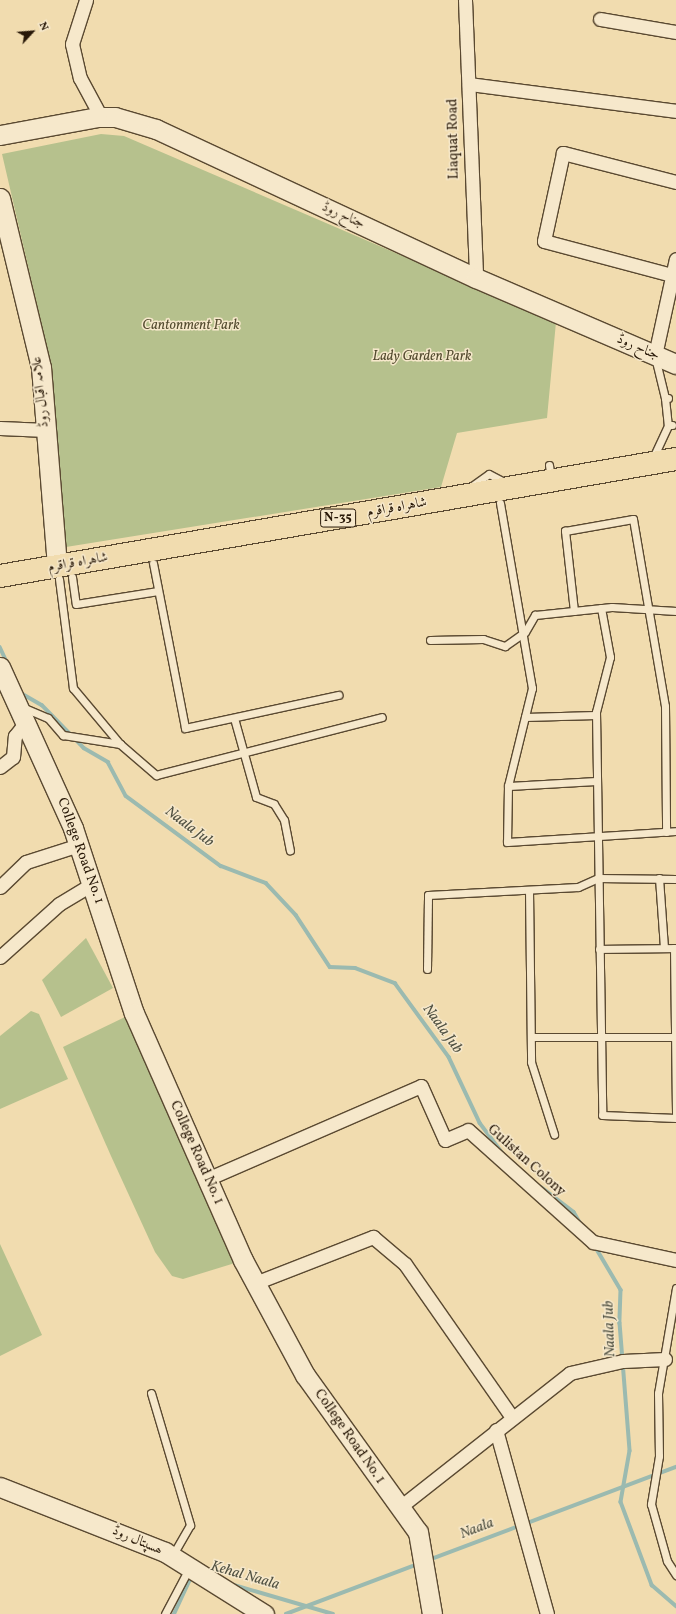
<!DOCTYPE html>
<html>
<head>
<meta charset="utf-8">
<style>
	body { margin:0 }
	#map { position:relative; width:676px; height:1614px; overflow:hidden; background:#f1dcaf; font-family:Vollkorn,Amiri,serif }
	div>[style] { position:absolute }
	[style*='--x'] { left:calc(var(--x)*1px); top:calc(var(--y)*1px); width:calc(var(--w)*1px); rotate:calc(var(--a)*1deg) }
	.green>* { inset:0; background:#b6c18d }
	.stream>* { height:3.5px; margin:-1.75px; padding:0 1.75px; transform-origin:1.75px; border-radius:1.75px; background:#9bbab0 }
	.roads { filter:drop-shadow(1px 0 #5a4931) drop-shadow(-1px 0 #5a4931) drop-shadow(0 1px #5a4931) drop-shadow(0 -1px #5a4931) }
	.service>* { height:7px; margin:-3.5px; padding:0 3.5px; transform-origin:3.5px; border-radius:3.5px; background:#f6e8cb }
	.minor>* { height:13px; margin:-6.5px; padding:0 6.5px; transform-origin:6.5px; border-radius:6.5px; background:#f6e8cb }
	.secondary>* { height:19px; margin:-9.5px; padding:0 9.5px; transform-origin:9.5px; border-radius:9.5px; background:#f6e8cb }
	.trunk>* { height:22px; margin:-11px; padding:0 11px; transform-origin:11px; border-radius:11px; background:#f1dcaf }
	span { translate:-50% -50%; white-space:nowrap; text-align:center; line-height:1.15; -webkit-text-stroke:3px #f6e8cb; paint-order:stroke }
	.shield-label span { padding:1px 3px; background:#f6e8cb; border:1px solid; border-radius:3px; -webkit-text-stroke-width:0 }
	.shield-label { font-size:13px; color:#281807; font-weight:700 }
	.street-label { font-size:14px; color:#281807 }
	.park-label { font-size:14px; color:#534b2f; font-style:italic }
	.water-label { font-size:15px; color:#505142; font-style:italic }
	.north { position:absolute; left:12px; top:12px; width:40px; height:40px; -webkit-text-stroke:3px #f6e8cb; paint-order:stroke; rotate:64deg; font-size:11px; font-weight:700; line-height:16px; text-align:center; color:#281807 }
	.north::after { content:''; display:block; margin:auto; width:14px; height:18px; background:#281807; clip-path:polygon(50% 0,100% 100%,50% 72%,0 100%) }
</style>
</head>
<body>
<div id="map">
	<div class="green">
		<i style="clip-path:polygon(101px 134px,124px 136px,556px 322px,547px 418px,457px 433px,441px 487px,66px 547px,51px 496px,51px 365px,2px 154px)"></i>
		<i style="clip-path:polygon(86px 938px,113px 988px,61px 1017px,42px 980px)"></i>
		<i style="clip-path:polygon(31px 1011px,39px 1014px,68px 1079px,0 1109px,0 1036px)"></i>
		<i style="clip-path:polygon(125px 1017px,235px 1263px,183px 1279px,172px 1276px,155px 1252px,111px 1156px,63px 1047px)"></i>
		<i style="clip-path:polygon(0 1244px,42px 1335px,0 1356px)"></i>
	</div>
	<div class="stream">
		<i style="--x:0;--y:647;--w:19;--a:65"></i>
		<i style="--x:21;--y:693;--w:24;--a:30"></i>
		<i style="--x:42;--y:705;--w:60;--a:45.7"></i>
		<i style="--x:84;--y:748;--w:28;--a:30"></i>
		<i style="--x:108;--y:762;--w:38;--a:62"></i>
		<i style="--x:126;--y:796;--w:118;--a:36.4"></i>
		<i style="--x:221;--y:866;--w:48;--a:20.7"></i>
		<i style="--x:266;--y:883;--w:44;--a:46.8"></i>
		<i style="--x:296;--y:915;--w:62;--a:56.8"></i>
		<i style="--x:330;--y:967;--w:25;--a:2"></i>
		<i style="--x:355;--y:968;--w:43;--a:20.6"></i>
		<i style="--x:395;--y:983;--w:92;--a:53.9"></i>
		<i style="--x:449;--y:1057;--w:73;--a:64.8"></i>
		<i style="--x:480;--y:1123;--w:39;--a:53"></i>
		<i style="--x:541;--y:1187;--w:41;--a:37.1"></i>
		<i style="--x:574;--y:1212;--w:14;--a:60"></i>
		<i style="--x:595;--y:1246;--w:51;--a:59.4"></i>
		<i style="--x:621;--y:1290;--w:33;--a:92"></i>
		<i style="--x:620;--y:1323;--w:128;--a:85.5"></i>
		<i style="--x:630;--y:1451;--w:52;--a:100"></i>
		<i style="--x:621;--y:1502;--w:89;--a:69.5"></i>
		<i style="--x:652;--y:1585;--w:32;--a:41"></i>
		<i style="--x:525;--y:1524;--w:161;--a:-20.7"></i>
		<i style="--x:429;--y:1560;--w:96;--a:-20.7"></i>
		<i style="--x:234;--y:1585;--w:103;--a:16.3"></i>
		<i style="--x:174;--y:1614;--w:43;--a:-65.2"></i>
		<i style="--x:286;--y:1614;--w:141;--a:-20.7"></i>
	</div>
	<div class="roads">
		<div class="service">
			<i style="--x:655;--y:357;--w:42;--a:76.3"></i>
			<i style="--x:668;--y:398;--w:3;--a:180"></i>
			<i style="--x:665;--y:398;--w:27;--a:84"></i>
			<i style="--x:668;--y:425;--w:4;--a:0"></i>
			<i style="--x:652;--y:460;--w:38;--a:-65"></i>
			<i style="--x:549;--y:465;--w:14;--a:82"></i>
			<i style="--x:469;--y:488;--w:24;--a:-35"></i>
			<i style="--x:489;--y:474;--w:19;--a:28"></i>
			<i style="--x:500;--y:503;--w:188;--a:80.2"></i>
			<i style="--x:532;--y:688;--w:101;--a:103.8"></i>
			<i style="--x:508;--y:786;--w:56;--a:91"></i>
			<i style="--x:507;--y:842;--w:169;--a:-3.7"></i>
			<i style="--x:153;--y:563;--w:168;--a:79"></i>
			<i style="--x:185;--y:728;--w:157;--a:-12.2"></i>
			<i style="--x:72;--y:577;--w:27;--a:82"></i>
			<i style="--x:76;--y:604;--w:83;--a:-9"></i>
			<i style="--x:59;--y:579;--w:110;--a:82.7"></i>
			<i style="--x:73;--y:688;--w:73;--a:50"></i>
			<i style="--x:601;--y:608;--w:50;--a:79.6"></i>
			<i style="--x:610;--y:657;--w:57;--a:104.3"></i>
			<i style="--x:596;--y:712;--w:403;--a:89.1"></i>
			<i style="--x:602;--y:1115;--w:74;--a:2.3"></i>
			<i style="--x:574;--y:611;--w:81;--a:-96.4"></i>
			<i style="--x:565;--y:531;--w:69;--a:-10"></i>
			<i style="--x:633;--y:519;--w:190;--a:80.3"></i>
			<i style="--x:665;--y:706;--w:126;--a:89.5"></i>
			<i style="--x:430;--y:640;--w:53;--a:-1.1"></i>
			<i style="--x:483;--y:639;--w:23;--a:18"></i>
			<i style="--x:505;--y:646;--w:24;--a:-35"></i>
			<i style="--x:525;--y:632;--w:20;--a:-60"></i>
			<i style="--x:535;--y:615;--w:77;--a:-5.9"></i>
			<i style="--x:612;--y:607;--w:64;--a:3.6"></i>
			<i style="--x:22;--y:707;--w:28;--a:23"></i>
			<i style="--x:48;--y:718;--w:23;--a:49"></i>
			<i style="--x:63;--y:735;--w:58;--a:9"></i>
			<i style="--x:120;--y:744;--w:48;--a:40.7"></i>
			<i style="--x:156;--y:775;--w:233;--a:-14.4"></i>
			<i style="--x:525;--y:717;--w:71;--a:-1.6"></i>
			<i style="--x:234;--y:718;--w:82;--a:74.4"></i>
			<i style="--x:256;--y:797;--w:19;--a:21"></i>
			<i style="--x:274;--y:804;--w:19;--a:58"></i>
			<i style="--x:284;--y:820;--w:31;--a:79"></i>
			<i style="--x:508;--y:786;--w:89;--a:-3.2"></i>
			<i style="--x:659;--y:878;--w:70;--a:85.9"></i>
			<i style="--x:529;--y:890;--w:172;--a:89.3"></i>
			<i style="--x:531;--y:1062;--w:76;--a:72.3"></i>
			<i style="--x:674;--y:948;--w:168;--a:89.3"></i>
			<i style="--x:599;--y:949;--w:77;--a:-0.7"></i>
			<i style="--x:427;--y:969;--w:74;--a:-89.2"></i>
			<i style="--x:428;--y:895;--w:150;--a:-3.1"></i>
			<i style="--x:578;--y:887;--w:22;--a:-24"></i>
			<i style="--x:598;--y:878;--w:78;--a:0.7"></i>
			<i style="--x:531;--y:1037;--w:145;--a:0"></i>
			<i style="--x:676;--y:1288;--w:107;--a:99.7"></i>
			<i style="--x:658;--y:1393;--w:63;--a:89.1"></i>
			<i style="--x:659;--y:1456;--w:49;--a:99.5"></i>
			<i style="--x:651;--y:1504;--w:59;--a:74.3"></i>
			<i style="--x:667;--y:1561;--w:17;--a:57"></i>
			<i style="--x:151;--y:1393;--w:138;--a:73.5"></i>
			<i style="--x:190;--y:1525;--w:34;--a:120"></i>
			<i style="--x:165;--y:1614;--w:43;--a:-62.2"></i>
		</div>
		<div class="minor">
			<i style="--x:86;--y:0;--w:46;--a:107.7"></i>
			<i style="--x:72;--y:44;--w:35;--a:77"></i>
			<i style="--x:80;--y:78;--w:44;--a:61.7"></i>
			<i style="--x:465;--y:0;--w:278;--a:87.7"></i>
			<i style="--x:600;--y:19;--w:77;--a:9.7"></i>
			<i style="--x:469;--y:84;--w:209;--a:7.4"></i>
			<i style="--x:676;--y:182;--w:117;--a:-165.6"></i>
			<i style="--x:563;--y:153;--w:90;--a:102.2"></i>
			<i style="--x:544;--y:241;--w:137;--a:14.9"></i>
			<i style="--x:655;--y:355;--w:98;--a:-77.7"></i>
			<i style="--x:0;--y:428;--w:46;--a:2.5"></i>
			<i style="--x:0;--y:767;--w:16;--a:-38"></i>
			<i style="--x:13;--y:757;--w:21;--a:-85"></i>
			<i style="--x:15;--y:736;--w:16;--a:-52"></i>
			<i style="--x:0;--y:887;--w:36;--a:-44"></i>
			<i style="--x:26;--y:862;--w:56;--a:-17.8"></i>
			<i style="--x:0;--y:957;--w:79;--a:-41.9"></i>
			<i style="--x:59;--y:904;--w:39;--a:-31"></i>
			<i style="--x:207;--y:1179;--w:233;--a:-23.5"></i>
			<i style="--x:421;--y:1086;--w:59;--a:66"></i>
			<i style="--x:445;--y:1140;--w:25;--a:-23"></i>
			<i style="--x:468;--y:1130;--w:168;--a:41.9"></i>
			<i style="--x:593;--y:1242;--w:85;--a:12.2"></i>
			<i style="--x:255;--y:1283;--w:127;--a:-21.3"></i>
			<i style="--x:373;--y:1237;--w:42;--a:40.2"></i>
			<i style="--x:405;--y:1264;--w:185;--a:55.1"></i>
			<i style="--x:496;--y:1430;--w:191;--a:74.5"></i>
			<i style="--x:400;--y:1507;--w:216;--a:-38.2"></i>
			<i style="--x:570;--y:1373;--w:54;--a:-12.8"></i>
			<i style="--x:623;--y:1361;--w:42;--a:-2.7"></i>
		</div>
		<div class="secondary">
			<i style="--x:0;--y:135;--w:100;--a:-10.4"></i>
			<i style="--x:98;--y:117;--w:17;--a:0"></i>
			<i style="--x:115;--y:117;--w:43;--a:16.3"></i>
			<i style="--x:156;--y:129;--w:353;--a:25"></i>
			<i style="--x:476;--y:278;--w:218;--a:23.3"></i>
			<i style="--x:0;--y:198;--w:174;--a:76.4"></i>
			<i style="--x:41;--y:367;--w:200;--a:85.4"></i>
			<i style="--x:0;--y:667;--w:177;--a:65.6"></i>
			<i style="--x:73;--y:828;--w:195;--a:71.8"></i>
			<i style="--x:134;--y:1013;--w:270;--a:66.2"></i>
			<i style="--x:243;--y:1260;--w:131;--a:61.7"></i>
			<i style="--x:305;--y:1375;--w:193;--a:54.3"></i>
			<i style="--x:418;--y:1532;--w:83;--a:80.3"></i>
			<i style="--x:0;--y:1487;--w:177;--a:21.5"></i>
			<i style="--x:165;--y:1552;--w:117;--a:32.1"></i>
		</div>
		<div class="trunk">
			<i style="--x:0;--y:576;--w:686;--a:-9.82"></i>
		</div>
	</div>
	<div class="shield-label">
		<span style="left:338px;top:518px">N-35</span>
	</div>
	<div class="street-label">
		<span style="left:454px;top:139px;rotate:-91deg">Liaquat Road</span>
		<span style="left:343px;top:216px;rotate:24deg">جناح روڈ</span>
		<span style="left:638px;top:348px;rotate:23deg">جناح روڈ</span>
		<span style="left:41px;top:392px;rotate:-96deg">علامہ اقبال روڈ</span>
		<span style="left:397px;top:508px;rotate:-10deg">شاہراہ قراقرم</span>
		<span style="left:78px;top:563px;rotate:-10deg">شاہراہ قراقرم</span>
		<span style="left:80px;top:851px;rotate:70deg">College Road No. 1</span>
		<span style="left:196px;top:1153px;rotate:66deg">College Road No. 1</span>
		<span style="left:526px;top:1161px;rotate:42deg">Gulistan Colony</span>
		<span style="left:349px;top:1437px;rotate:55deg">College Road No. 1</span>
		<span style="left:137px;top:1541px;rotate:23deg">ھسپتال روڈ</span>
	</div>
	<div class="park-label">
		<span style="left:191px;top:326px">Cantonment Park</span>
		<span style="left:422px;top:357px">Lady Garden Park</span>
	</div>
	<div class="water-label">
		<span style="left:189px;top:827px;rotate:37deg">Naala Jub</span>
		<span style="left:442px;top:1029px;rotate:54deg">Naala Jub</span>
		<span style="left:610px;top:1329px;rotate:-92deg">Naala Jub</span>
		<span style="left:477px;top:1529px;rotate:-21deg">Naala</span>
		<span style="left:245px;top:1576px;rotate:16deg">Kehal Naala</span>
	</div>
	<div class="north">N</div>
</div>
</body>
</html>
